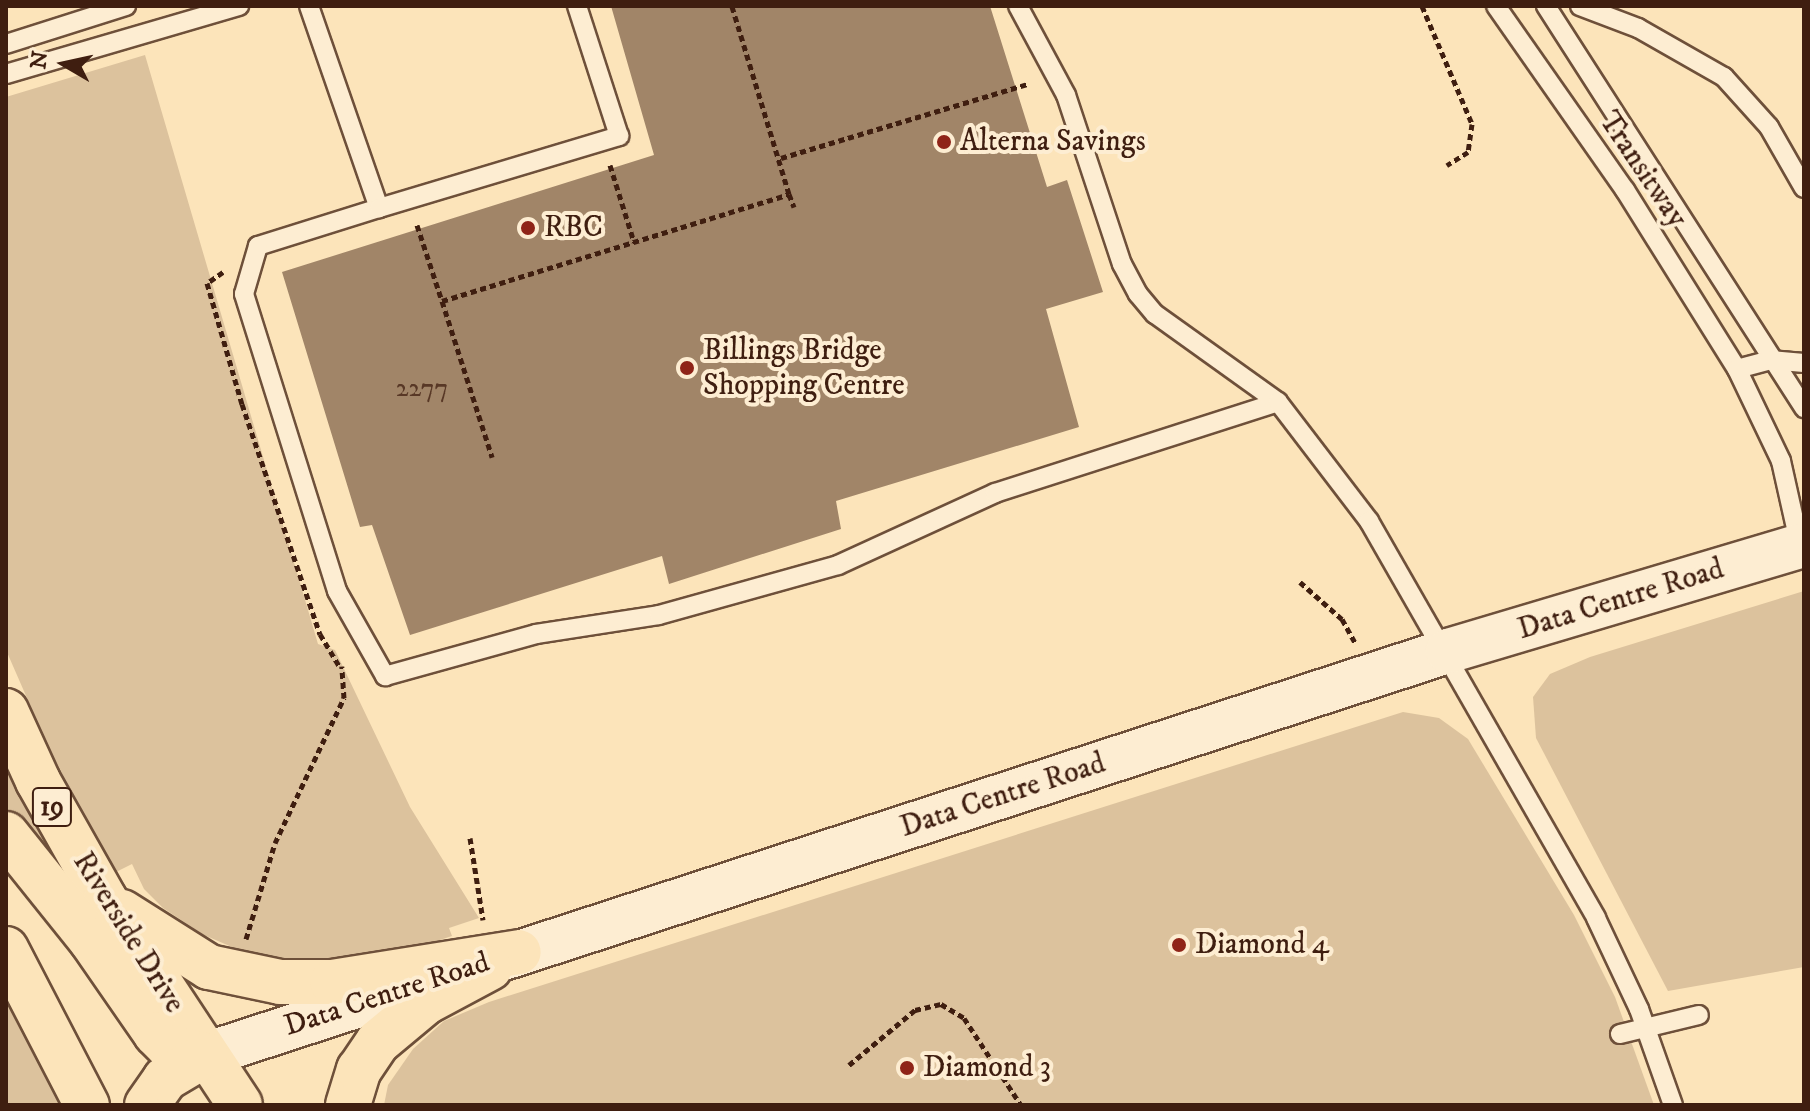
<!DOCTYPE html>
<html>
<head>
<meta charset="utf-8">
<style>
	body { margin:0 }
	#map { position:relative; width:1810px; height:1111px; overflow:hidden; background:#fce4ba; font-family:"IM FELL DW Pica",serif }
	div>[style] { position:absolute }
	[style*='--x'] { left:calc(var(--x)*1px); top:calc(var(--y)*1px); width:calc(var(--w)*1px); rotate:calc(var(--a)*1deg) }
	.green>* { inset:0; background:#dcc29d }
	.building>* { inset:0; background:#a18568 }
	.path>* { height:5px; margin-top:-2.5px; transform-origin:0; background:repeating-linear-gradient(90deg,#3f1e10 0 6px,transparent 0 10px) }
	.roads { filter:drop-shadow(2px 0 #6e503a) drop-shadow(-2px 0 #6e503a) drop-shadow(0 2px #6e503a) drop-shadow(0 -2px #6e503a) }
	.lane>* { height:18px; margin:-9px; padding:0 9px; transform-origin:9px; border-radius:9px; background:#fdedd2 }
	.secondary>* { height:44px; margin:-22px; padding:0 22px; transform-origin:22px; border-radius:22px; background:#fdedd2 }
	.primary>* { height:44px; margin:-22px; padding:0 22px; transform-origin:22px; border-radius:22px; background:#fce4ba }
	.dots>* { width:22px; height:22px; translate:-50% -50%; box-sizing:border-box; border:4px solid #fdedd2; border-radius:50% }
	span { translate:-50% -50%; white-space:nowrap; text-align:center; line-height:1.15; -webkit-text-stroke:8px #fdedd2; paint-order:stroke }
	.number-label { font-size:26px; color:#583826 }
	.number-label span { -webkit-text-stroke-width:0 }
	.shield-label span { padding:2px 6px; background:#fdedd2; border:2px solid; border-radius:6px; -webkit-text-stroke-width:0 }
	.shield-label { font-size:28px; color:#3f1e10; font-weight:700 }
	.poi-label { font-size:30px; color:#3f1e10 }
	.left { translate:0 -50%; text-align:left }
	.street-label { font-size:30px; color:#3f1e10 }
	.frame { position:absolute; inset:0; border:8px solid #3f1e10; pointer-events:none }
	.north { position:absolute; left:24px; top:24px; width:80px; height:80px; -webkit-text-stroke:6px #fdedd2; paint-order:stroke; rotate:279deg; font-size:22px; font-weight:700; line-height:32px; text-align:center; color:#3f1e10 }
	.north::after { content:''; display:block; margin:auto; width:28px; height:36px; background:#3f1e10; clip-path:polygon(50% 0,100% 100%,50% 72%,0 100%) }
</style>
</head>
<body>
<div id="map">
	<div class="green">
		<i style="clip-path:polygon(145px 55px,318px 644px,335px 650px,410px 807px,479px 918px,449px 928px,452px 936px,361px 966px,325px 970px,246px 953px,204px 935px,163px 908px,144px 889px,132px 864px,116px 872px,72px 801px,6px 650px,6px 97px)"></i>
		<i style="clip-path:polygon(1804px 591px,1804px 967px,1668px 991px,1536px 738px,1533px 697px,1550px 674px,1590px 657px)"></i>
		<i style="clip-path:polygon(1403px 712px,1439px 718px,1468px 739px,1574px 915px,1615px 997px,1654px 1105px,384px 1105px,388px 1085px,413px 1049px,444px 1021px,489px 1002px)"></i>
		<i style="clip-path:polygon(6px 756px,61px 863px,53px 867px,6px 806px)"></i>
		<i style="clip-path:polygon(6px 997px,34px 1052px,82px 1105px,6px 1105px)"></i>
	</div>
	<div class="building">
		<i style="clip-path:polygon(611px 6px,990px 6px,1047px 187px,1067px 180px,1103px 292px,1046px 309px,1079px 427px,836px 501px,841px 529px,669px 584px,662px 556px,410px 635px,372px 525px,360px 527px,282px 272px,654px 155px)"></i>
	</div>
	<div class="path">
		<i style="--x:1422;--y:6;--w:128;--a:67"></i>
		<i style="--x:1472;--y:124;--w:28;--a:98"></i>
		<i style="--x:1468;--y:152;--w:25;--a:148"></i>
		<i style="--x:781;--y:158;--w:257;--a:-16.7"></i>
		<i style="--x:610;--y:165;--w:81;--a:72.7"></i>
		<i style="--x:789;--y:194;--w:14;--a:69"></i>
		<i style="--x:417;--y:225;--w:80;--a:71.8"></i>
		<i style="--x:442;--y:301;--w:363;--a:-17.1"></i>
		<i style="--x:789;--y:194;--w:196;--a:-106.9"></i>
		<i style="--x:223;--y:272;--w:19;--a:145"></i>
		<i style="--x:207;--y:283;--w:126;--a:73.9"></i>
		<i style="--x:242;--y:404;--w:243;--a:71.3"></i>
		<i style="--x:320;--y:634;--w:39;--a:59"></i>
		<i style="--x:442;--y:301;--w:164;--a:72.2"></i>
		<i style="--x:1300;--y:582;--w:56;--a:41.4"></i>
		<i style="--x:1342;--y:619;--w:29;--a:61"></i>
		<i style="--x:470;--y:838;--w:83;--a:81"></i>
		<i style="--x:246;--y:939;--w:100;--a:-73.2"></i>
		<i style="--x:275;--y:843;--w:161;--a:-64.6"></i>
		<i style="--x:344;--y:698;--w:32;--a:-94"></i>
		<i style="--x:849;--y:1065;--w:86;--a:-39.8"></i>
		<i style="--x:915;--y:1010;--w:27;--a:-13"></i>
		<i style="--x:941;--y:1004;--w:27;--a:31"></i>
		<i style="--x:964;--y:1018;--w:104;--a:56.8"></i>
	</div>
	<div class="roads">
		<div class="lane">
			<i style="--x:309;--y:6;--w:214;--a:70.9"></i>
			<i style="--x:379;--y:208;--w:127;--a:162.6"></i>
			<i style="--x:258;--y:246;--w:50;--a:106.3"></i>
			<i style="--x:244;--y:294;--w:311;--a:72.6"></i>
			<i style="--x:337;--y:591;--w:98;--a:60.5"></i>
			<i style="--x:385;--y:676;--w:157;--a:-15.5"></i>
			<i style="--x:536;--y:634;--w:124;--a:-8.8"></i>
			<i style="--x:659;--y:615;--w:186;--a:-15.6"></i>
			<i style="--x:838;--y:565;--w:173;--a:-24.6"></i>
			<i style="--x:995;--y:493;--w:297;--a:-17.8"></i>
			<i style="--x:1018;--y:6;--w:101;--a:61.7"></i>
			<i style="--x:1066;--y:95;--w:178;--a:71.7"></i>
			<i style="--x:1122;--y:264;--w:34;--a:62"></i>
			<i style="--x:1138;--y:294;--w:26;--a:50"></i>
			<i style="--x:1155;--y:314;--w:151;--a:35.6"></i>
			<i style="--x:1278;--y:402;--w:150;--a:52.6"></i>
			<i style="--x:1369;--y:521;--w:457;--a:60.2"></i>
			<i style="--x:1596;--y:918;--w:101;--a:64.7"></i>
			<i style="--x:1639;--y:1009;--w:102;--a:70.5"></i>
			<i style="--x:1496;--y:6;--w:225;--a:55"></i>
			<i style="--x:1625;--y:190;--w:211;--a:58"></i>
			<i style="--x:1737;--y:369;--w:102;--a:64.4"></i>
			<i style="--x:1781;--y:461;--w:87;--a:77.4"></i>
			<i style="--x:1546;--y:6;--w:478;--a:57.3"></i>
			<i style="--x:1580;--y:6;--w:62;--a:20.8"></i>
			<i style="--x:1638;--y:28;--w:99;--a:29.7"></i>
			<i style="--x:1724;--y:77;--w:67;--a:48"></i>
			<i style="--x:1769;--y:127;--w:70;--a:60.2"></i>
			<i style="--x:6;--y:44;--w:126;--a:-17.6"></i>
			<i style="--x:6;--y:74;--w:243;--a:-16.3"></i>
			<i style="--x:379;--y:208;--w:251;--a:-16.7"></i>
			<i style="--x:619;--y:136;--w:137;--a:-107.9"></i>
			<i style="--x:1737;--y:369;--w:34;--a:-15"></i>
			<i style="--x:1770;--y:360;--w:34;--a:5"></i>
			<i style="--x:1620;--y:1034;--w:81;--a:-13.5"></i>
		</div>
		<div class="secondary">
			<i style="--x:205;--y:1055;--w:1307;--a:-18.01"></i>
			<i style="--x:1448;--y:651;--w:371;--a:-16.6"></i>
		</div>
		<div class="primary">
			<i style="--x:6;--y:711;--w:77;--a:65.4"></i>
			<i style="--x:38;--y:781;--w:137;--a:60.6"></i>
			<i style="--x:105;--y:900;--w:245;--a:56.6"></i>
			<i style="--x:6;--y:834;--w:136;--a:51.3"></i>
			<i style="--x:91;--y:940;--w:114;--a:55.3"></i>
			<i style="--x:156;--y:1034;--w:18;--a:45"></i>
			<i style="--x:169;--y:1047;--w:21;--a:11"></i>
			<i style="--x:122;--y:912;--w:103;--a:32.3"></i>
			<i style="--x:209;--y:967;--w:73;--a:11.9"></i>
			<i style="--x:280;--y:982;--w:52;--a:0"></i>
			<i style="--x:332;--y:982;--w:189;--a:-9.1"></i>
			<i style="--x:6;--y:949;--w:176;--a:62.6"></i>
			<i style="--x:147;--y:1105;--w:32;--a:-55"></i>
			<i style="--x:165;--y:1079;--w:47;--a:-31"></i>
			<i style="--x:348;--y:1105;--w:37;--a:-73"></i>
			<i style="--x:359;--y:1070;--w:34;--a:-56"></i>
			<i style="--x:378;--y:1042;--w:62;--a:-39.8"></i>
			<i style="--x:426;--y:1002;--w:72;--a:-28"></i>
		</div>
	</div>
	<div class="dots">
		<i style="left:944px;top:142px;background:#8f2418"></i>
		<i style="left:528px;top:228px;background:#8f2418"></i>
		<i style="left:687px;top:368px;background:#8f2418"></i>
		<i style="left:1179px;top:945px;background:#8f2418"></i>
		<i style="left:907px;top:1068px;background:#8f2418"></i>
	</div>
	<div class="number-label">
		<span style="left:422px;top:389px">2277</span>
	</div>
	<div class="shield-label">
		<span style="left:52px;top:807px">19</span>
	</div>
	<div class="poi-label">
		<span class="left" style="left:960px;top:142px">Alterna Savings</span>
		<span class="left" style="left:544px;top:228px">RBC</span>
		<span class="left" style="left:703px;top:368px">Billings Bridge<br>Shopping Centre</span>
		<span class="left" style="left:1195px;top:945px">Diamond 4</span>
		<span class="left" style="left:923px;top:1068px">Diamond 3</span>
	</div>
	<div class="street-label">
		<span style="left:1642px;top:170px;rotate:56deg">Transitway</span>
		<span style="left:1621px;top:600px;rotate:-17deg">Data Centre Road</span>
		<span style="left:1003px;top:796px;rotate:-18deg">Data Centre Road</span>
		<span style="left:128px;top:933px;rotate:58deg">Riverside Drive</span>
		<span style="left:387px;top:995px;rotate:-18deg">Data Centre Road</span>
	</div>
	<div class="frame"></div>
	<div class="north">N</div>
</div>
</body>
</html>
